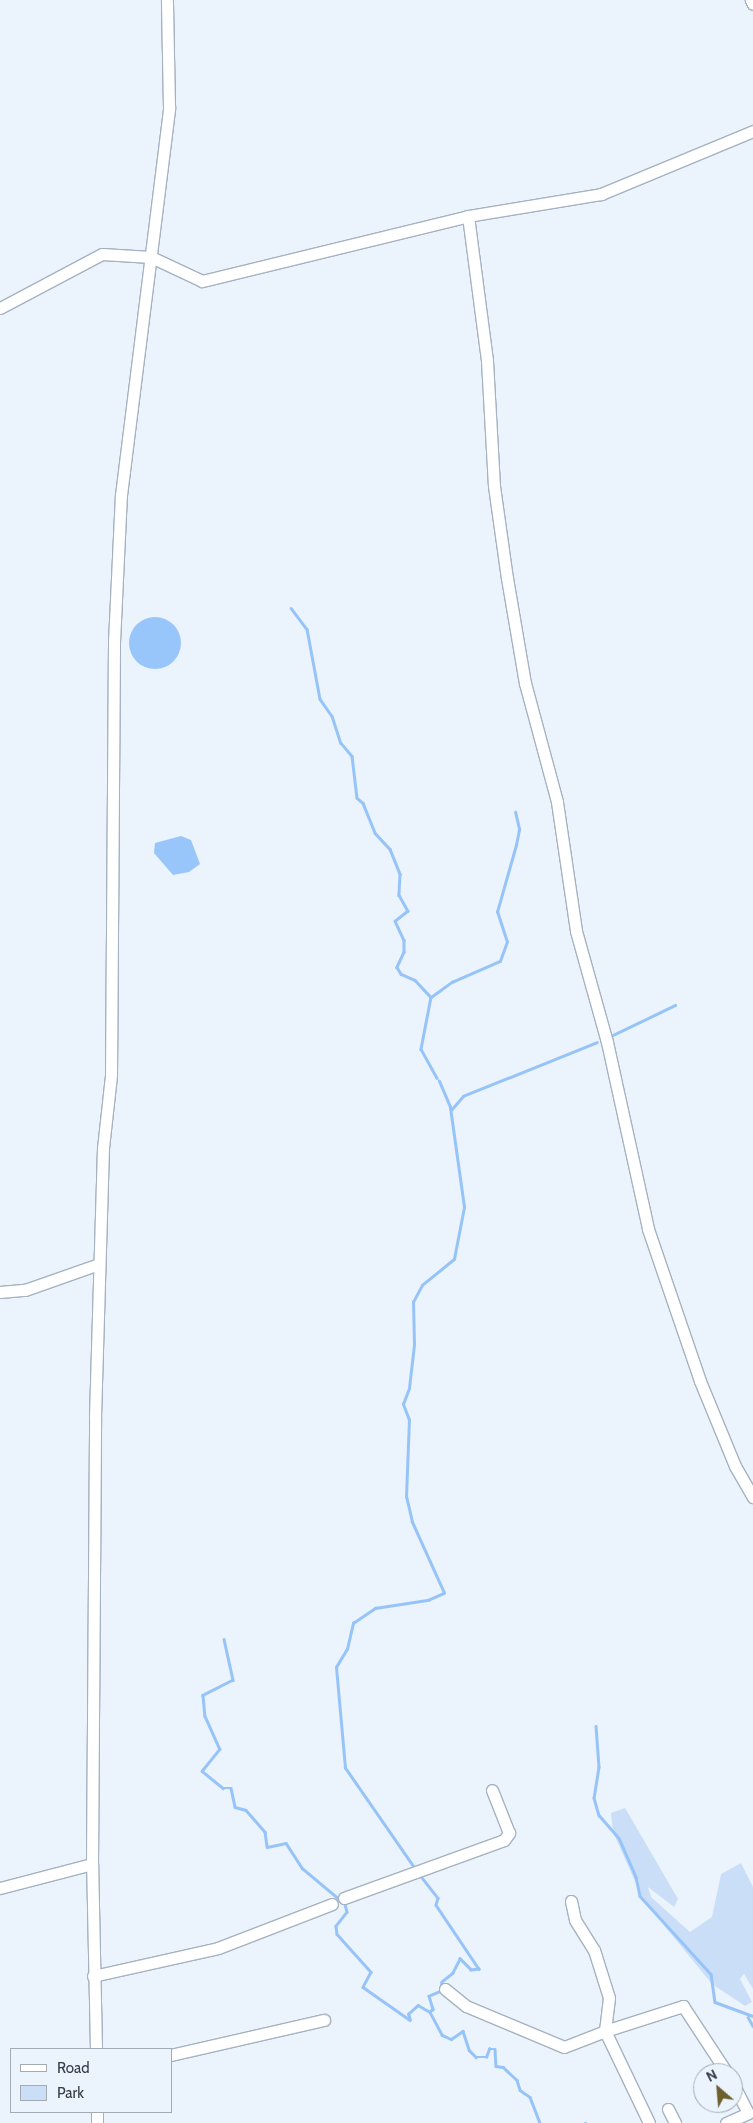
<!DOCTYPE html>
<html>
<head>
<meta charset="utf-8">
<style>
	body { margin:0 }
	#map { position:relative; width:753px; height:2123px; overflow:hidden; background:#ebf3fc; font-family:Cabin,sans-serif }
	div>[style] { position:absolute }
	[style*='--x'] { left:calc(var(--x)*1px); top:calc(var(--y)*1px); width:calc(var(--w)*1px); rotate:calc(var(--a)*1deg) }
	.green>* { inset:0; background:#cadff7 }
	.forest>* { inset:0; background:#99c6fa }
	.round { border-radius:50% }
	.stream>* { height:2.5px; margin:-1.25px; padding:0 1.25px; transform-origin:1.25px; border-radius:1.25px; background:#97c4f8 }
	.roads { filter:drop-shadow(1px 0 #a6b2c0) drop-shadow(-1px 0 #a6b2c0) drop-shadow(0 1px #a6b2c0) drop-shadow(0 -1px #a6b2c0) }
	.minor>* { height:11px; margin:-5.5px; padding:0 5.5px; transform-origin:5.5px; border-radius:5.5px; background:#fff }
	span { translate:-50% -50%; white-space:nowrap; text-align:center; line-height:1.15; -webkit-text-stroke:5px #ebf3fc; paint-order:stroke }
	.legend { position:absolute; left:10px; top:2048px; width:162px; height:65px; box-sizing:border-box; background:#ebf3fc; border:1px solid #a3aab2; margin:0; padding:6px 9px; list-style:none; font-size:15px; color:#373c42 }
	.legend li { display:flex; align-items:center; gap:10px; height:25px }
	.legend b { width:25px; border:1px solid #a3aab2 }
	.north { position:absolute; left:693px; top:2063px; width:50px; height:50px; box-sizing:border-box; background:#ebf3fc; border:1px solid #a3aab2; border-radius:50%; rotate:333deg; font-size:14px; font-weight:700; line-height:20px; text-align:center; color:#373c42 }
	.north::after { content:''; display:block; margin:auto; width:18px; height:22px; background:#6d602d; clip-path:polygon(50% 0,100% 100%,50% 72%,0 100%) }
</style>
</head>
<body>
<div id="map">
	<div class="green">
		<i style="clip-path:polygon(625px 1808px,678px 1899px,674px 1907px,648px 1887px,651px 1897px,690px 1932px,712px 1917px,721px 1874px,741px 1863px,753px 1887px,753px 1989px,744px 1974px,740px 1979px,752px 2002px,745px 2006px,712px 1984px,640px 1896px,643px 1899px,613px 1832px,611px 1813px)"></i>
	</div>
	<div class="forest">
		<i class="round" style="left:129px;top:617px;width:52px;height:52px"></i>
		<i style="clip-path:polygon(181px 836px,191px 840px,200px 864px,189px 872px,173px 875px,154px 853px,155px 843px)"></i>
	</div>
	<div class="stream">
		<i style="--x:291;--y:608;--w:26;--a:53"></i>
		<i style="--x:307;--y:629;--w:71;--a:79.5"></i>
		<i style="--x:320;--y:699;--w:21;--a:55"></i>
		<i style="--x:332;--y:716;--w:28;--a:72"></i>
		<i style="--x:341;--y:743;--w:17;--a:50"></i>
		<i style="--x:352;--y:756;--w:42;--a:83.2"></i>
		<i style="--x:357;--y:798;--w:8;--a:40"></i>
		<i style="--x:363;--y:803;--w:32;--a:68"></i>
		<i style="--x:375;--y:833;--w:22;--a:47"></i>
		<i style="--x:390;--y:849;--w:27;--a:68"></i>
		<i style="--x:400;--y:874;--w:21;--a:93"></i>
		<i style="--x:399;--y:895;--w:18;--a:61"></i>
		<i style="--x:408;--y:911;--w:16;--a:142"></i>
		<i style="--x:395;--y:921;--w:21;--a:65"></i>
		<i style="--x:404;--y:940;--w:12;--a:90"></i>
		<i style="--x:404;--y:952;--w:17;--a:115"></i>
		<i style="--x:397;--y:967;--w:8;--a:60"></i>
		<i style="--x:401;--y:974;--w:15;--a:23"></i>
		<i style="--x:415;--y:980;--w:23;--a:47"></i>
		<i style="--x:431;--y:997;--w:53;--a:100.9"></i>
		<i style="--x:421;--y:1049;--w:33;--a:61"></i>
		<i style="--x:431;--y:997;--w:26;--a:-36"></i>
		<i style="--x:452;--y:982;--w:52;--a:-23.6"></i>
		<i style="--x:500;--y:961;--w:20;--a:-70"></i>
		<i style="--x:507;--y:942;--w:32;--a:-108"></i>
		<i style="--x:497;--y:912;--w:70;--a:-74.2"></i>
		<i style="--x:516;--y:845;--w:16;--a:-79"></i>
		<i style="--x:519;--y:829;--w:17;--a:-103"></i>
		<i style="--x:611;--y:1036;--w:71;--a:-25.8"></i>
		<i style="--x:451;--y:1110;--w:18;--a:-49"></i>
		<i style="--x:463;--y:1096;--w:144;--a:-21.9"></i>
		<i style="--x:224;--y:1639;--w:42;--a:77.6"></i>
		<i style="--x:233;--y:1680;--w:34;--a:153"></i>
		<i style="--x:203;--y:1695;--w:21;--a:85"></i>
		<i style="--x:205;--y:1716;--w:36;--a:66"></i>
		<i style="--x:220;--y:1749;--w:28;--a:129"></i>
		<i style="--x:202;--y:1771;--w:27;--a:39"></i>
		<i style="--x:223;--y:1788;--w:8;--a:0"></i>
		<i style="--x:231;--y:1788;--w:19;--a:78"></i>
		<i style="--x:235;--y:1807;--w:11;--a:15"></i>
		<i style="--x:246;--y:1810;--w:29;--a:49"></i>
		<i style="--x:265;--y:1832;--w:15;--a:82"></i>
		<i style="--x:267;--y:1847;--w:19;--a:-12"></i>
		<i style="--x:286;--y:1843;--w:30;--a:57"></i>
		<i style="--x:302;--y:1868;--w:56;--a:39.9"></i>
		<i style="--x:345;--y:1904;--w:8;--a:76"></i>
		<i style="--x:347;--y:1912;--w:18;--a:128"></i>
		<i style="--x:336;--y:1926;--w:8;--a:83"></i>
		<i style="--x:337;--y:1934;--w:51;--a:48.2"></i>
		<i style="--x:371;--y:1972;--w:17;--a:118"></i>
		<i style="--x:363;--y:1987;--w:57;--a:35.1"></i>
		<i style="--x:410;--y:2020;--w:6;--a:-108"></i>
		<i style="--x:408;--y:2014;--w:13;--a:-42"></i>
		<i style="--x:418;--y:2005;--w:14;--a:30"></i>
		<i style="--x:430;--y:2012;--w:26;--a:62"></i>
		<i style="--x:442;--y:2035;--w:10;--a:24"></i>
		<i style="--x:451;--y:2039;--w:14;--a:-34"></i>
		<i style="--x:463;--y:2031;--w:20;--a:72"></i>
		<i style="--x:469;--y:2050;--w:10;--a:45"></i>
		<i style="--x:476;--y:2057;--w:10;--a:0"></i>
		<i style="--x:486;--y:2057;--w:9;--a:-69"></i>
		<i style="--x:489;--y:2049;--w:6;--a:0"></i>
		<i style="--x:495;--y:2049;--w:17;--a:87"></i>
		<i style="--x:496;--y:2066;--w:7;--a:8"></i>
		<i style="--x:503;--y:2067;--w:19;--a:43"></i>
		<i style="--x:517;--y:2080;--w:10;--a:73"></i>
		<i style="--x:520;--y:2090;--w:12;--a:35"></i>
		<i style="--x:530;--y:2097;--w:28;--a:69"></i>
		<i style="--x:596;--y:1726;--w:41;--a:85.8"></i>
		<i style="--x:599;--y:1767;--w:31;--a:99"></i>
		<i style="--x:594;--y:1798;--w:18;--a:74"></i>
		<i style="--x:599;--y:1815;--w:30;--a:49"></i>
		<i style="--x:619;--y:1838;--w:43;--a:66.4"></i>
		<i style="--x:636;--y:1877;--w:19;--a:78"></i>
		<i style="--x:640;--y:1896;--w:105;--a:47.7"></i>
		<i style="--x:711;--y:1974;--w:28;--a:82"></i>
		<i style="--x:715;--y:2002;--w:40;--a:20.2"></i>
		<i style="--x:415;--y:1869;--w:123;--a:-124.7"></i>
		<i style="--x:345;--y:1768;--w:101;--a:-95.1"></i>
		<i style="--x:336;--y:1667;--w:21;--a:-59"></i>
		<i style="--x:347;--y:1649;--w:27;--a:-77"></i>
		<i style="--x:353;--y:1623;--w:27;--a:-34"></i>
		<i style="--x:375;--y:1608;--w:54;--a:-8.6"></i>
		<i style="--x:428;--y:1600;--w:17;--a:-24"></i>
		<i style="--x:444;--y:1593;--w:78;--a:-114.3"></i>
		<i style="--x:412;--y:1522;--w:26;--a:-103"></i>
		<i style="--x:406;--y:1497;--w:77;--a:-87.8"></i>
		<i style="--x:409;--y:1420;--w:17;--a:-111"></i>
		<i style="--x:403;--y:1404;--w:17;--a:-69"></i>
		<i style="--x:409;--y:1388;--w:43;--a:-83.4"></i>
		<i style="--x:414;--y:1345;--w:43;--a:-91.3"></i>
		<i style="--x:413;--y:1302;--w:19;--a:-62"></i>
		<i style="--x:422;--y:1285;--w:41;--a:-39.1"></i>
		<i style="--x:454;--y:1259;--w:53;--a:-79.1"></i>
		<i style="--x:464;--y:1207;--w:101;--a:-98"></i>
		<i style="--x:450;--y:1107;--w:28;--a:-113"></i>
		<i style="--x:420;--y:1875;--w:29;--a:52"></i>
		<i style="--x:438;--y:1898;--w:7;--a:106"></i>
		<i style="--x:436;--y:1905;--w:77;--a:56.1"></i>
		<i style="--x:479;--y:1969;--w:8;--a:173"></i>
		<i style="--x:471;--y:1970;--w:16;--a:-135"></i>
		<i style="--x:460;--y:1959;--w:16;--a:117"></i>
		<i style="--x:453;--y:1973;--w:14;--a:141"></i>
		<i style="--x:442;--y:1982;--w:9;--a:96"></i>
		<i style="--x:441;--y:1991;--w:13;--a:157"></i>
		<i style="--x:429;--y:1996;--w:14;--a:73"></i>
		<i style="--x:433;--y:2009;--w:4;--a:135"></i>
		<i style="--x:748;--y:2017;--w:10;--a:61"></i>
		<i style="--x:585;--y:2123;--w:1;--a:0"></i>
	</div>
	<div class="roads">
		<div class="minor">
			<i style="--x:751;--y:0;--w:4;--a:63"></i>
			<i style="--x:468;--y:216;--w:146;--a:82.5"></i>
			<i style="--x:487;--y:361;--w:125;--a:86.8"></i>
			<i style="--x:494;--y:486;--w:93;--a:82"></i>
			<i style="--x:507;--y:578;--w:107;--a:80.3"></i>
			<i style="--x:525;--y:683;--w:123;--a:74.9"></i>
			<i style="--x:557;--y:802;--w:130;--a:81.6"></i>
			<i style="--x:576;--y:931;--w:115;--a:74.4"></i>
			<i style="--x:607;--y:1042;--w:191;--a:77.6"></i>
			<i style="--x:648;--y:1229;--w:161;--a:71.1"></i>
			<i style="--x:700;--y:1381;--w:92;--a:67.6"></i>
			<i style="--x:735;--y:1466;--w:36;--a:60"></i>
			<i style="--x:0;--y:308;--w:115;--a:-27.9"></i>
			<i style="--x:102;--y:254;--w:49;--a:3.5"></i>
			<i style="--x:151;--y:257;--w:56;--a:25.2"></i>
			<i style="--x:202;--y:281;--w:274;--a:-13.7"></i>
			<i style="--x:468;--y:216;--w:135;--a:-9.4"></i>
			<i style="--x:601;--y:194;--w:165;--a:-22.5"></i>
			<i style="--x:0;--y:1292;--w:25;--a:-5"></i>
			<i style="--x:25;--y:1290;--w:78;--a:-19.4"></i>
			<i style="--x:0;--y:1888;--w:95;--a:-14.6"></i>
			<i style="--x:344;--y:1898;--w:170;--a:-19.9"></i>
			<i style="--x:504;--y:1840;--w:9;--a:-54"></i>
			<i style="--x:509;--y:1833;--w:46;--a:-111.6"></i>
			<i style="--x:571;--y:1901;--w:19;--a:78"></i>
			<i style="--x:575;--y:1920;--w:36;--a:58"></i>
			<i style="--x:594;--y:1950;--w:50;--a:72.6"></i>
			<i style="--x:609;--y:1998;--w:33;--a:97"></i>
			<i style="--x:605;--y:2031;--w:82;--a:-17.8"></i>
			<i style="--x:683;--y:2006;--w:80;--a:56.7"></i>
			<i style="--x:93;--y:1976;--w:128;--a:-12.6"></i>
			<i style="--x:218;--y:1948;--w:122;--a:-21.1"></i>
			<i style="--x:445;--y:1989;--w:27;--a:39"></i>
			<i style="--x:466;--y:2006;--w:106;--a:22.7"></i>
			<i style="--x:564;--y:2047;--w:44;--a:-21.3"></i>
			<i style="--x:605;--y:2031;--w:102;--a:64.4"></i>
			<i style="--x:96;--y:2049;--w:185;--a:-91.2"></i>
			<i style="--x:92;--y:1864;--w:447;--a:-89.6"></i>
			<i style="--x:95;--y:1417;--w:269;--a:-88.3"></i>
			<i style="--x:103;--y:1148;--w:73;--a:-83.7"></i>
			<i style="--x:111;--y:1075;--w:433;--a:-89.6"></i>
			<i style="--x:114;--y:642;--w:147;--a:-87.3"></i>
			<i style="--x:121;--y:495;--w:391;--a:-82.9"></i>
			<i style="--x:169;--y:107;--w:107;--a:-91.1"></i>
			<i style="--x:171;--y:2055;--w:157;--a:-12.9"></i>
			<i style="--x:668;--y:2109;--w:16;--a:63"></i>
			<i style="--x:97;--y:2123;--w:11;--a:-90"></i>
			<i style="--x:726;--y:2123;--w:24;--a:-24"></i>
			<i style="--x:748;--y:2113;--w:34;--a:-117"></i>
		</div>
	</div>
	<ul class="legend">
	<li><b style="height:6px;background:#fff"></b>Road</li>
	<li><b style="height:14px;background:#cadff7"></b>Park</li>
	</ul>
	<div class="north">N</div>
</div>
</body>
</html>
